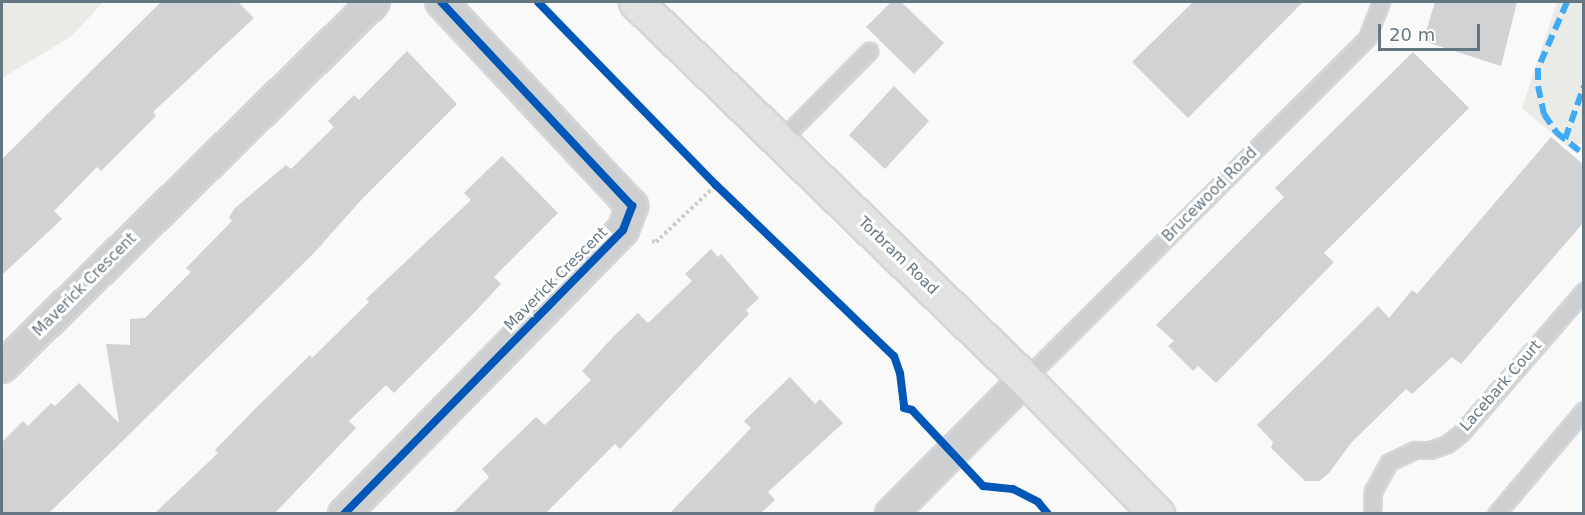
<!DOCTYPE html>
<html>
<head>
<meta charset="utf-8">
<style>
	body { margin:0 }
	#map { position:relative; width:1585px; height:515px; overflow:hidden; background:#f9f9f9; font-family:"DejaVu Sans",sans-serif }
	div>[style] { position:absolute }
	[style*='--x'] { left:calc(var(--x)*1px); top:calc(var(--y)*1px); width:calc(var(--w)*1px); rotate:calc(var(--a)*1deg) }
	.green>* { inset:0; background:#e8ebe6 }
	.building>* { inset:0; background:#d0d2d3 }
	.path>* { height:4px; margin-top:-2px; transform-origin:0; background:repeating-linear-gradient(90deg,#cbcccd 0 3px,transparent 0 6px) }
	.roads { filter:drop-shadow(2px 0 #d5d6d7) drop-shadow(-2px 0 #d5d6d7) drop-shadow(0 2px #d5d6d7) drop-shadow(0 -2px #d5d6d7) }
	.lane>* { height:15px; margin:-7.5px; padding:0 7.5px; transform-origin:7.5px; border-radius:7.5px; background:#cecfd0 }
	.street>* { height:30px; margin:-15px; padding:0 15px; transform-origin:15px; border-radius:15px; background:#cecfd0 }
	.secondary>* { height:33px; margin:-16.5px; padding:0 16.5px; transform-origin:16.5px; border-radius:16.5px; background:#e1e2e2 }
	.quiet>* { height:6px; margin-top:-3px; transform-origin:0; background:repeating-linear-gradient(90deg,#3fa9f5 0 12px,transparent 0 18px) }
	.cycleway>* { height:8px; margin:-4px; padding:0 4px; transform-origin:4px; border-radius:4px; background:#0057b8 }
	span { translate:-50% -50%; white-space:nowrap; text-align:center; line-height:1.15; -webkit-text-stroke:6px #fff; paint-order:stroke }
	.street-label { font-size:15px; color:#657683 }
	.frame { position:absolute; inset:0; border:3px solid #657683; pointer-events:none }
	.scale { position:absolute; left:1378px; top:24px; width:102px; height:27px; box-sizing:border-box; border:3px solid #657683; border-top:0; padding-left:8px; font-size:18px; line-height:21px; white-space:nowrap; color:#657683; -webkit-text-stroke:4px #fff; paint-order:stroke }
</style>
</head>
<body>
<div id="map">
	<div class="green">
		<i style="clip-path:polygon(2px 2px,103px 2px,72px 36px,2px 78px)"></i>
		<i style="clip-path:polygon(1557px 2px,1583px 2px,1583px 140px,1574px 152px,1522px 108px)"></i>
	</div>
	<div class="building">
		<i style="clip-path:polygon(161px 2px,238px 2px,254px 18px,153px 112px,156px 116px,101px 171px,97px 167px,54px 211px,62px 219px,2px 275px,2px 159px)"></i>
		<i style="clip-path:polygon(891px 2px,901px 2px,944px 43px,914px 74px,866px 27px)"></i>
		<i style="clip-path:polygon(1193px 2px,1303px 2px,1188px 118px,1132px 62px)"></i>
		<i style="clip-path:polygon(1435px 2px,1517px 2px,1501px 66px,1423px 41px)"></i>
		<i style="clip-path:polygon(407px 51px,457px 104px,362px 199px,314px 253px,49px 513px,2px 513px,2px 442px,23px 421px,28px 426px,51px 403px,55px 406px,79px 383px,119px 423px,106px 344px,130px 345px,130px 319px,145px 318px,191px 272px,186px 268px,232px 221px,229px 217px,235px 208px,286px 165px,291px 169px,334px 127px,328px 121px,354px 95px,359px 100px)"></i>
		<i style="clip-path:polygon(1413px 52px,1469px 108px,1324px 253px,1334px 262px,1216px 383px,1198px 366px,1193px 371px,1168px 346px,1174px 341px,1156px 325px,1284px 197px,1275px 188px)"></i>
		<i style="clip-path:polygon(894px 86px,929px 121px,885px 169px,849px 135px)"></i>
		<i style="clip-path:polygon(1551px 137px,1584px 165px,1584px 222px,1461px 364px,1452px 357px,1412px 394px,1406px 389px,1351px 443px,1329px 473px,1319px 481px,1305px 481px,1271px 448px,1273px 442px,1257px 425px,1378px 306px,1389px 318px,1412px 290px,1417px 294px)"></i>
		<i style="clip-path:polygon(502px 156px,558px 213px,494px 277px,501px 284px,471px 316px,394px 393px,386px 385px,349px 421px,356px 428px,275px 513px,155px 513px,218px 453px,215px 450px,259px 405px,310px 355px,312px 358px,369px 302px,366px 299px,471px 200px,464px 193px)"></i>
		<i style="clip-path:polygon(711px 249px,718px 257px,721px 254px,759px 298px,746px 310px,749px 314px,620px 449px,615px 444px,546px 513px,453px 513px,489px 477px,482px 469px,536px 417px,545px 425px,591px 380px,582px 371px,613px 337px,638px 313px,648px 323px,692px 281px,685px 274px)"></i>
		<i style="clip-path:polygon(790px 377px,815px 404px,820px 399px,843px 423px,768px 492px,775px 500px,761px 513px,670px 513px,751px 428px,744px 421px)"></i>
	</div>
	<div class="path">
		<i style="--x:652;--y:241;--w:4;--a:14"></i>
		<i style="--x:656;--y:242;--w:83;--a:-43.5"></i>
	</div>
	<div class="roads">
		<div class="lane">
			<i style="--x:780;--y:141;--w:127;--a:-45.3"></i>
			<i style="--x:1025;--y:379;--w:483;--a:-44.9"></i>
			<i style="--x:1367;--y:38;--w:39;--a:-69"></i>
			<i style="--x:1372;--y:514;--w:23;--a:-88"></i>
			<i style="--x:1373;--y:491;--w:33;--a:-61"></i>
			<i style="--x:1389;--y:462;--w:29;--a:-25"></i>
			<i style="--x:1415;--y:450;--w:15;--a:0"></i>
			<i style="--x:1430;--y:450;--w:18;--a:-19"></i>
			<i style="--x:1447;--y:444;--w:18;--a:-38"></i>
			<i style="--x:1461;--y:433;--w:188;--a:-49.1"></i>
			<i style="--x:1496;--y:514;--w:136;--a:-49.8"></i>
		</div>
		<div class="street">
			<i style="--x:2;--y:367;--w:521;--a:-44.46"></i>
			<i style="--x:344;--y:514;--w:398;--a:-45.5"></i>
			<i style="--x:623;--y:230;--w:26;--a:-69"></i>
			<i style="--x:632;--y:206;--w:279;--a:-133.1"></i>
			<i style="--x:891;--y:514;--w:190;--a:-45.2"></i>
		</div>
		<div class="secondary">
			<i style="--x:636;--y:2;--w:542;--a:44.1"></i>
			<i style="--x:1025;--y:379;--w:189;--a:45.6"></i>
		</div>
	</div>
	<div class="quiet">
		<i style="--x:1567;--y:2;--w:72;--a:113.7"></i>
		<i style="--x:1538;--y:68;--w:18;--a:90"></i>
		<i style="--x:1538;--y:86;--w:29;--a:78"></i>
		<i style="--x:1544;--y:114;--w:22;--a:56"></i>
		<i style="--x:1556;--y:132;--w:36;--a:39"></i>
		<i style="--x:1565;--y:139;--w:56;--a:-70.3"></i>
	</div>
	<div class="cycleway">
		<i style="--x:538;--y:2;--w:255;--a:45.8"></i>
		<i style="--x:716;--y:185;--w:247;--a:43.9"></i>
		<i style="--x:894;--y:356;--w:18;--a:71"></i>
		<i style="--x:900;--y:373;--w:35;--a:83"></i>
		<i style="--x:904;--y:408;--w:8;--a:14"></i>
		<i style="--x:912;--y:410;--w:104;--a:46.9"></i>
		<i style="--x:983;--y:486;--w:30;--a:6"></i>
		<i style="--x:1013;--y:489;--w:28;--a:27"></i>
		<i style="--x:1038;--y:502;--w:16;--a:50"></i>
		<i style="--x:344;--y:514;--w:398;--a:-45.5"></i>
		<i style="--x:623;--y:230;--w:26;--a:-69"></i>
		<i style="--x:632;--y:206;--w:279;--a:-133.1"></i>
	</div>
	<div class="street-label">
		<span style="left:1210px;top:195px;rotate:-45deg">Brucewood Road</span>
		<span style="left:898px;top:256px;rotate:44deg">Torbram Road</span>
		<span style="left:556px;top:279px;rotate:-45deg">Maverick Crescent</span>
		<span style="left:85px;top:285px;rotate:-45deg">Maverick Crescent</span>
		<span style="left:1501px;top:386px;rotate:-49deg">Lacebark Court</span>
	</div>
	<div class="frame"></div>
	<div class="scale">20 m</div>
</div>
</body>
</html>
